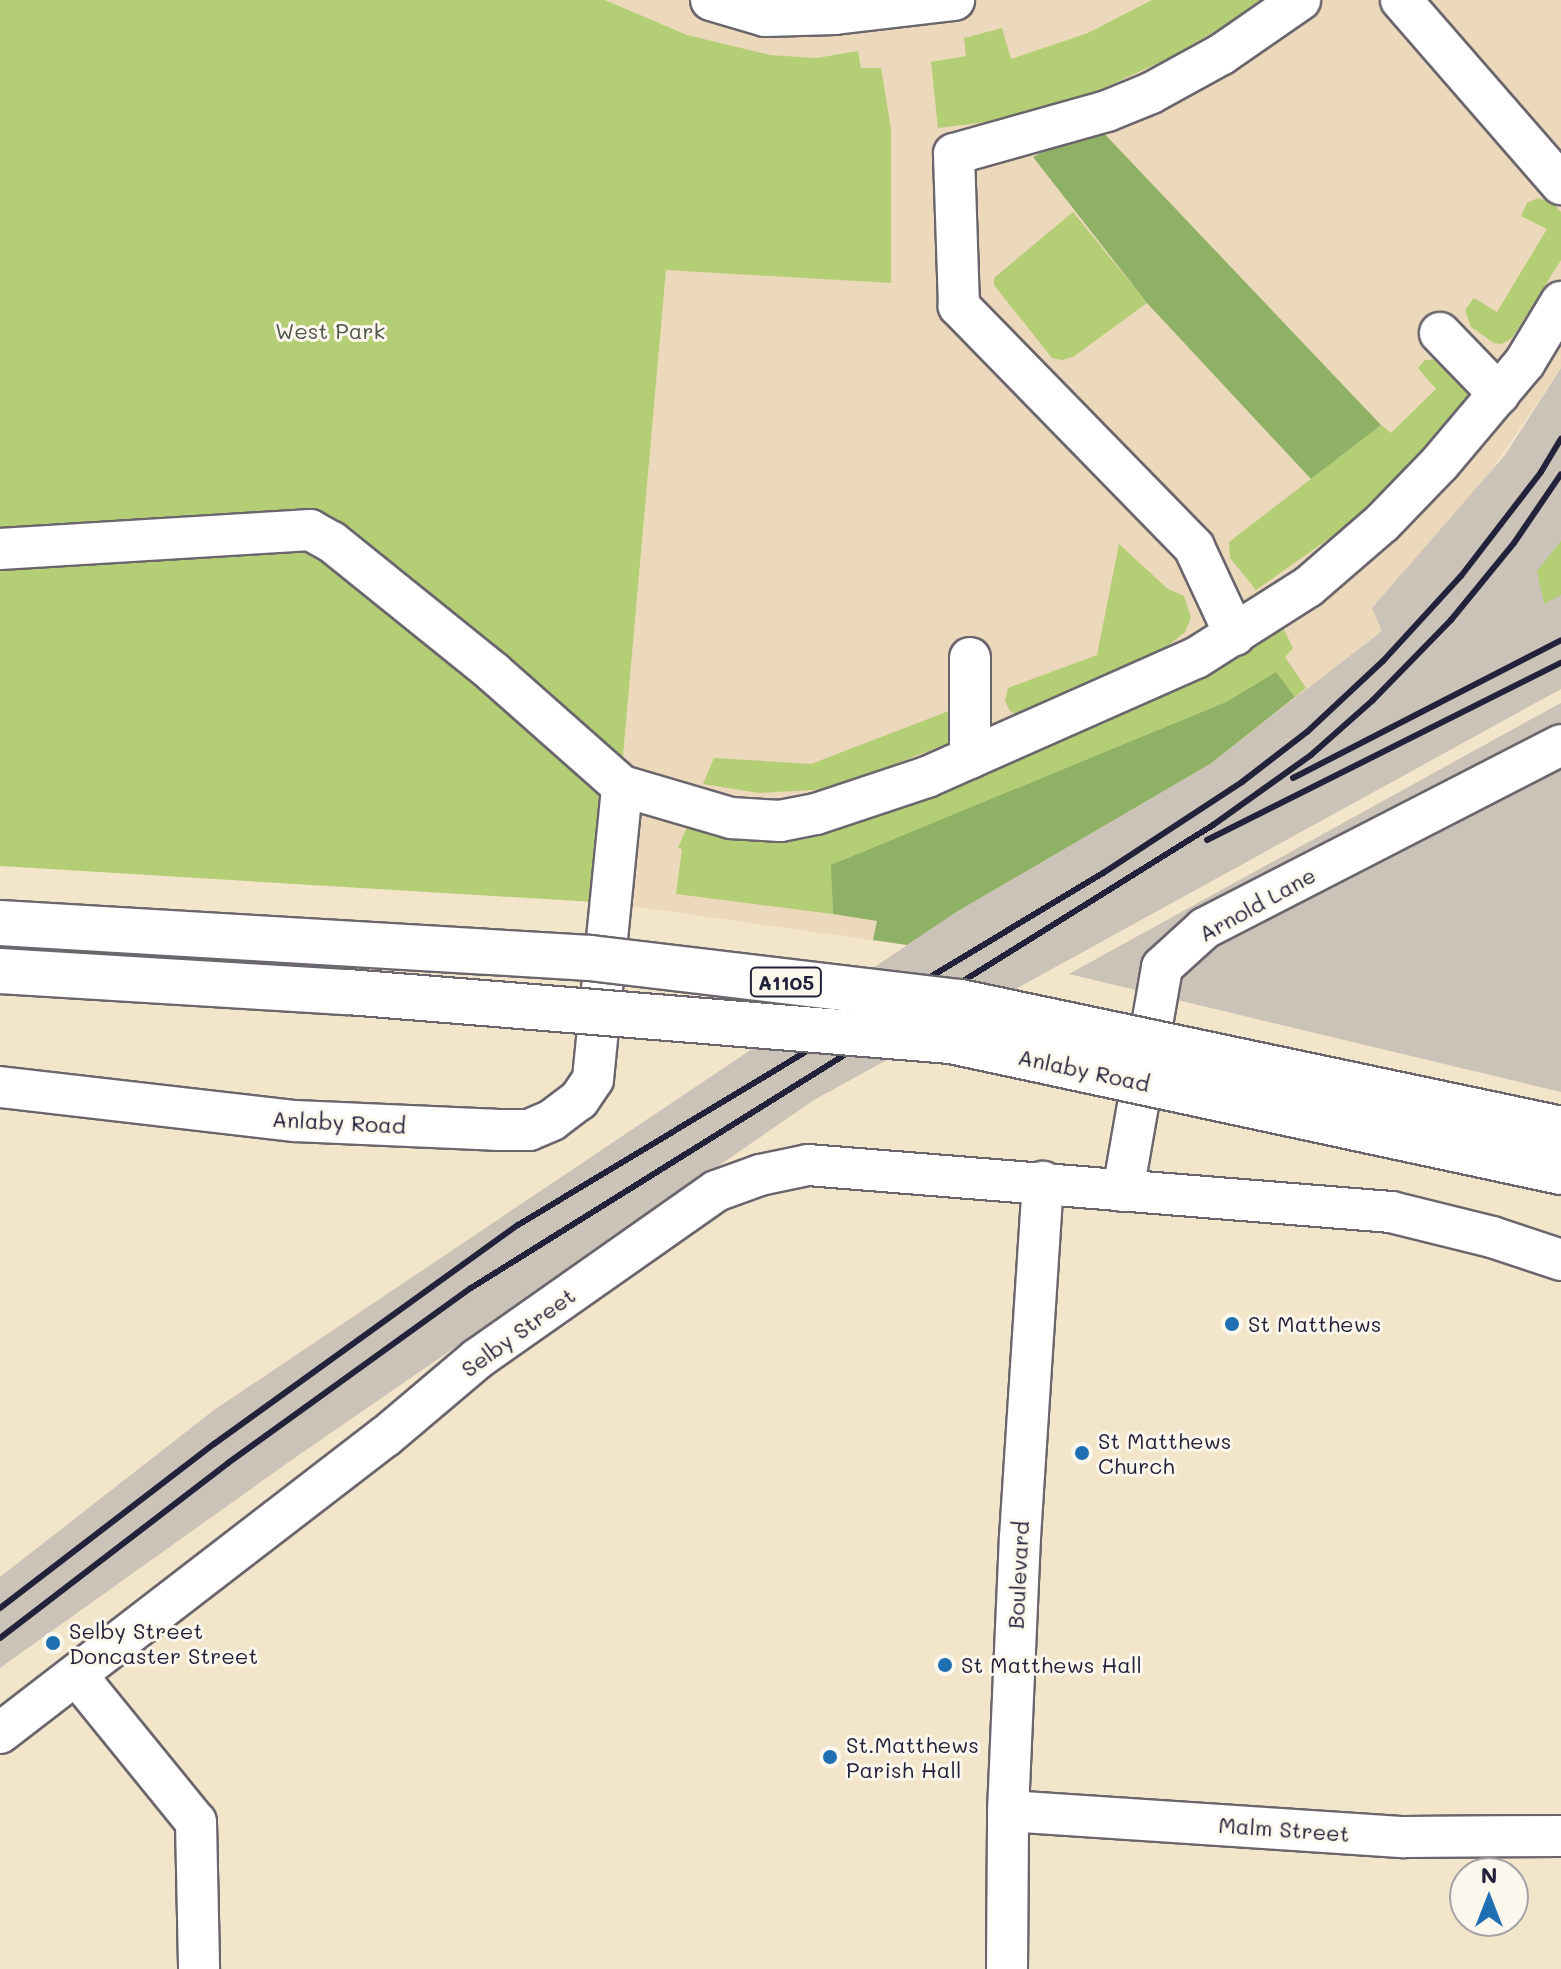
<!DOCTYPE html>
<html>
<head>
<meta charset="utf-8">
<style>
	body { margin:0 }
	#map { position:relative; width:1561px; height:1969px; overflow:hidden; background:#f2e5c9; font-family:Mali,sans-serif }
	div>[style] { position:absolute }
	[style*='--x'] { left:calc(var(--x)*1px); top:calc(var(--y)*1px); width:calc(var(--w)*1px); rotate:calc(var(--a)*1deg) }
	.built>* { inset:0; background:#ecd8ba }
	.industrial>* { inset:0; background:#cbc3b8 }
	.green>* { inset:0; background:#b3ce74 }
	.forest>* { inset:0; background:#8eb166 }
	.roads { filter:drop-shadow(2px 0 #6b666d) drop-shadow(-2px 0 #6b666d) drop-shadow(0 2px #6b666d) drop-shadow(0 -2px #6b666d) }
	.minor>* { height:40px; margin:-20px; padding:0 20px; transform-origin:20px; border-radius:20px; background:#fff }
	.rail>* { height:6px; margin:-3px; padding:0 3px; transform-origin:3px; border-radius:3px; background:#22223b }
	.bridges { filter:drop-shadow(2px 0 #6b666d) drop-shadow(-2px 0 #6b666d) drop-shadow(0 2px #6b666d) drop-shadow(0 -2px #6b666d) }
	.major-bridge>* { height:44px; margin:-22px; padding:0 22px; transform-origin:22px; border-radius:22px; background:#fff }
	.dots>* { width:22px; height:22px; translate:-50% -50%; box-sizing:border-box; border:4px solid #fbf7ec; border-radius:50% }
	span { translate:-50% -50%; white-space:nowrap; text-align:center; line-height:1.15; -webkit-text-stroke:6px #fbf7ec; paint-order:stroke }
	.shield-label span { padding:2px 6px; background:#fbf7ec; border:2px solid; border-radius:6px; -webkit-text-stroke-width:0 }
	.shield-label { font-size:20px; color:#22223b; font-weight:700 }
	.park-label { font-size:22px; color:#4e564c }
	.street-label { font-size:22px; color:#22223b }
	.poi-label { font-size:22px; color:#22223b }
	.left { translate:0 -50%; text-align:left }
	.north { position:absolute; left:1449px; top:1857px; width:80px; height:80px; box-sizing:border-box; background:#fbf7ec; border:2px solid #a4a2a5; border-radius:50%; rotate:0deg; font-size:22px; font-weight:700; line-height:32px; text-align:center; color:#22223b }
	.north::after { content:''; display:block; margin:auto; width:28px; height:36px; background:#1f6fb2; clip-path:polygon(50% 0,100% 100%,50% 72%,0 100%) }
</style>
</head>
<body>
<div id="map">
	<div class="built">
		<i style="clip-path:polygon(605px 0,1561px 0,1561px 368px,1382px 631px,1210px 764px,958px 911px,907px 945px,610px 903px,666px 269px,890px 283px,891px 129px,861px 68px,858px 51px,816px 58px,770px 55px,687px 35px)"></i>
	</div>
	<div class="industrial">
		<i style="clip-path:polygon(1561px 368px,1561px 689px,814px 1100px,293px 1459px,0 1668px,0 1577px,214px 1410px,958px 911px,1210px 764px,1382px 631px,1372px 608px,1505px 455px)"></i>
		<i style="clip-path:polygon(1561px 703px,1561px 1092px,1069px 974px,1557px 705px)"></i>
	</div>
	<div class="green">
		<i style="clip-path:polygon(0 0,605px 0,687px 35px,770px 55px,816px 58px,858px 51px,861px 68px,881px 68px,891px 129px,891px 283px,666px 270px,610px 903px,0 866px)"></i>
		<i style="clip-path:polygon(1152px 0,1268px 0,1169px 58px,1093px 93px,987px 122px,938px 128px,931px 62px,966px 56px,964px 38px,1002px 28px,1011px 59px,1088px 33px)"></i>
		<i style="clip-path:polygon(1538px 198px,1552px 202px,1561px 212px,1561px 260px,1512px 338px,1502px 344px,1494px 343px,1471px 327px,1465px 310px,1474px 298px,1497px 312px,1547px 229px,1521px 216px,1527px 203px)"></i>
		<i style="clip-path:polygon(1073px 212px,1147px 303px,1073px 357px,1062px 360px,1052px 358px,994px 285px,994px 278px)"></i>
		<i style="clip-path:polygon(1438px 359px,1468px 390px,1466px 402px,1404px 472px,1344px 528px,1256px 590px,1230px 558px,1229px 542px,1381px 425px,1391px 433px,1436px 389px,1418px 368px,1425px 360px)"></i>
		<i style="clip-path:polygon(1561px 541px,1561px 595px,1544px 604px,1537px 571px)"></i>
		<i style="clip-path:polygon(1119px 544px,1168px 589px,1184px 596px,1191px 618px,1185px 632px,1164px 649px,1017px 715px,1010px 711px,1005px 701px,1008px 688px,1097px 655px)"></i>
		<i style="clip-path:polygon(1282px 626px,1293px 648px,1285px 657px,1306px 688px,1295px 697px,1276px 672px,1226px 702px,832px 865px,833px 914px,676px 894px,682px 849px,678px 848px,690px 820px,817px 834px,882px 815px,1020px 757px)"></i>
		<i style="clip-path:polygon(954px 709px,957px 740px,830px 789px,759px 793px,703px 784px,714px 758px,811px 764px)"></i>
	</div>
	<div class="forest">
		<i style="clip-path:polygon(1096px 125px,1381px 425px,1311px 479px,1147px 303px,1033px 157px)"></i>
		<i style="clip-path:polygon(1276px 672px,1295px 697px,1210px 764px,958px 911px,907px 945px,873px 940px,877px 921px,833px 914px,831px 865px,1226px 702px)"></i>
	</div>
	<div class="roads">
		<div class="minor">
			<i style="--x:711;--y:0;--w:56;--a:16.5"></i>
			<i style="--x:765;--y:16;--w:70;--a:-1.6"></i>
			<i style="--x:835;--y:14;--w:120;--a:-6.7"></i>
			<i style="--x:1401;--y:0;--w:244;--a:49"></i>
			<i style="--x:1440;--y:333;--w:85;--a:46"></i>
			<i style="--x:0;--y:549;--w:311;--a:-3.5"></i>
			<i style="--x:310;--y:530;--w:25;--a:29"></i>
			<i style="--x:332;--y:542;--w:207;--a:38.9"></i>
			<i style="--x:493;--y:672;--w:172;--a:41.5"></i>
			<i style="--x:622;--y:786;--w:114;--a:16.4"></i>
			<i style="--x:731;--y:818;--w:49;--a:3.5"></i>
			<i style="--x:780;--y:821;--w:37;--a:-11"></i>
			<i style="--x:816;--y:814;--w:117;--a:-18.4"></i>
			<i style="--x:927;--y:777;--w:294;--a:-23.9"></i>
			<i style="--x:1196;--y:658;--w:133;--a:-32.4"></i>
			<i style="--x:1308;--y:587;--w:98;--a:-40.9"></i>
			<i style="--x:1382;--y:523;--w:83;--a:-46"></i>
			<i style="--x:1440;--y:463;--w:132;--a:-49.9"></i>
			<i style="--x:1525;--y:362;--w:70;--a:-59"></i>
			<i style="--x:1235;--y:635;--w:97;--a:-115"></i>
			<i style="--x:1194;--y:547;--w:337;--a:-134.3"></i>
			<i style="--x:959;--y:306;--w:152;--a:-91.9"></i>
			<i style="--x:954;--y:154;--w:159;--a:-15.7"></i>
			<i style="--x:1107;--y:111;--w:48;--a:-22.2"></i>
			<i style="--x:1151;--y:93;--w:81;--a:-28.8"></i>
			<i style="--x:1222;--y:54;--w:95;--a:-34.7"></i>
			<i style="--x:970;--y:758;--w:100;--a:-90"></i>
			<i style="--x:0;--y:1087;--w:297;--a:6.6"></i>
			<i style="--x:295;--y:1121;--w:204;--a:2.5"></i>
			<i style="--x:499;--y:1130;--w:30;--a:0"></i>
			<i style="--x:529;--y:1130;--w:25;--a:-23"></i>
			<i style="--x:552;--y:1120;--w:34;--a:-37"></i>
			<i style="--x:579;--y:1100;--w:25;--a:-56"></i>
			<i style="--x:593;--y:1079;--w:294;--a:-84.3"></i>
			<i style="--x:1123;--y:1191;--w:227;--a:-80.1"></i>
			<i style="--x:1162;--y:967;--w:58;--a:-42.2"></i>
			<i style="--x:1205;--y:928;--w:400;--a:-27.2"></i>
			<i style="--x:78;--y:1677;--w:187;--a:50.9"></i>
			<i style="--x:196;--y:1822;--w:147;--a:88.8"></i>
			<i style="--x:0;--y:1733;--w:487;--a:-37.6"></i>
			<i style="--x:386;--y:1436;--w:119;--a:-40.2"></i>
			<i style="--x:477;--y:1359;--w:292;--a:-35.1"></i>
			<i style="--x:716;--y:1191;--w:47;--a:-20"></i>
			<i style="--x:760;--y:1175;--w:49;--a:-11.8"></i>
			<i style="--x:808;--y:1165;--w:585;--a:4.61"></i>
			<i style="--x:1391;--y:1212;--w:104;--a:13.9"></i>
			<i style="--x:1492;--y:1237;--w:73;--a:18.4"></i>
			<i style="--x:1008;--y:1811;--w:397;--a:3.8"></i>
			<i style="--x:1404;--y:1837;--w:157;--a:-0.4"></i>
			<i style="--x:1007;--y:1969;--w:158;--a:-89.6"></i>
			<i style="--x:1008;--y:1811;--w:274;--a:-87.5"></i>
			<i style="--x:1020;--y:1537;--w:356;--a:-86.3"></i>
		</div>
	</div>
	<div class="rail">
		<i style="--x:1293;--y:778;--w:301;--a:-27.2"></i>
		<i style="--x:1207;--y:840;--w:396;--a:-26.6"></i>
		<i style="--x:0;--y:1608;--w:270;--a:-37.5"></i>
		<i style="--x:214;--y:1444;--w:375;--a:-35.8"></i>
		<i style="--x:518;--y:1225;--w:683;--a:-31.04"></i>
		<i style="--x:1103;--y:873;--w:166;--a:-33.2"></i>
		<i style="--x:1242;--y:782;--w:82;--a:-37.6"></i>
		<i style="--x:1307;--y:732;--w:104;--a:-43.1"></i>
		<i style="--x:1383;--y:661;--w:115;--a:-47.5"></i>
		<i style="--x:1461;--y:576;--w:131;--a:-52.4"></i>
		<i style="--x:1541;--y:472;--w:39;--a:-59"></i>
		<i style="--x:0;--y:1638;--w:287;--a:-37.5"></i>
		<i style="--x:228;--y:1463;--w:299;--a:-35.8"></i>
		<i style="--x:471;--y:1288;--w:875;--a:-31.96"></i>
		<i style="--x:1213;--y:825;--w:120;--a:-35.5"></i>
		<i style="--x:1311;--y:755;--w:83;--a:-41.6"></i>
		<i style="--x:1373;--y:700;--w:112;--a:-45.7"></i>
		<i style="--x:1451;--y:620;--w:99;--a:-50.7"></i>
		<i style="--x:1514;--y:543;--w:83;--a:-55.7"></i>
	</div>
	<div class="bridges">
		<div class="major-bridge">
			<i style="--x:0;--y:923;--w:591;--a:3.39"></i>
			<i style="--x:590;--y:958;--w:373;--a:6.8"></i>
			<i style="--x:960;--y:1002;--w:614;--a:11.93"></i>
			<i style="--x:0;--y:971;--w:349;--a:3.5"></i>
			<i style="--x:348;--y:992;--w:605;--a:4.65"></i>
			<i style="--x:951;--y:1041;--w:624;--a:12.12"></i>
		</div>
	</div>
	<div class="dots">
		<i style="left:1232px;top:1324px;background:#1f6fb2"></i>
		<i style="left:1082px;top:1453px;background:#1f6fb2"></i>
		<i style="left:53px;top:1643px;background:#1f6fb2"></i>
		<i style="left:945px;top:1665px;background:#1f6fb2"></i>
		<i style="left:830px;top:1757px;background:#1f6fb2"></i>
	</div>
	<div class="shield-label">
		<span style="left:786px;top:982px">A1105</span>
	</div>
	<div class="park-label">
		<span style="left:330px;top:331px">West Park</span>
	</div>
	<div class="street-label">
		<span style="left:1257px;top:904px;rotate:-29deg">Arnold Lane</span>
		<span style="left:1084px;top:1070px;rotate:12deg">Anlaby Road</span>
		<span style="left:339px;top:1122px;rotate:3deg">Anlaby Road</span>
		<span style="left:518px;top:1332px;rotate:-36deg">Selby Street</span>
		<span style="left:1018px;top:1575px;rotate:-87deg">Boulevard</span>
		<span style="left:1284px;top:1829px;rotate:4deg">Malm Street</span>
	</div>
	<div class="poi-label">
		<span class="left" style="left:1248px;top:1324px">St Matthews</span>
		<span class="left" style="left:1098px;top:1453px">St Matthews<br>Church</span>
		<span class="left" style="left:69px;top:1643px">Selby Street<br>Doncaster Street</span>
		<span class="left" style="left:961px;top:1665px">St Matthews Hall</span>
		<span class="left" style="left:846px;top:1757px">St.Matthews<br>Parish Hall</span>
	</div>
	<div class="north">N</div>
</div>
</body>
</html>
